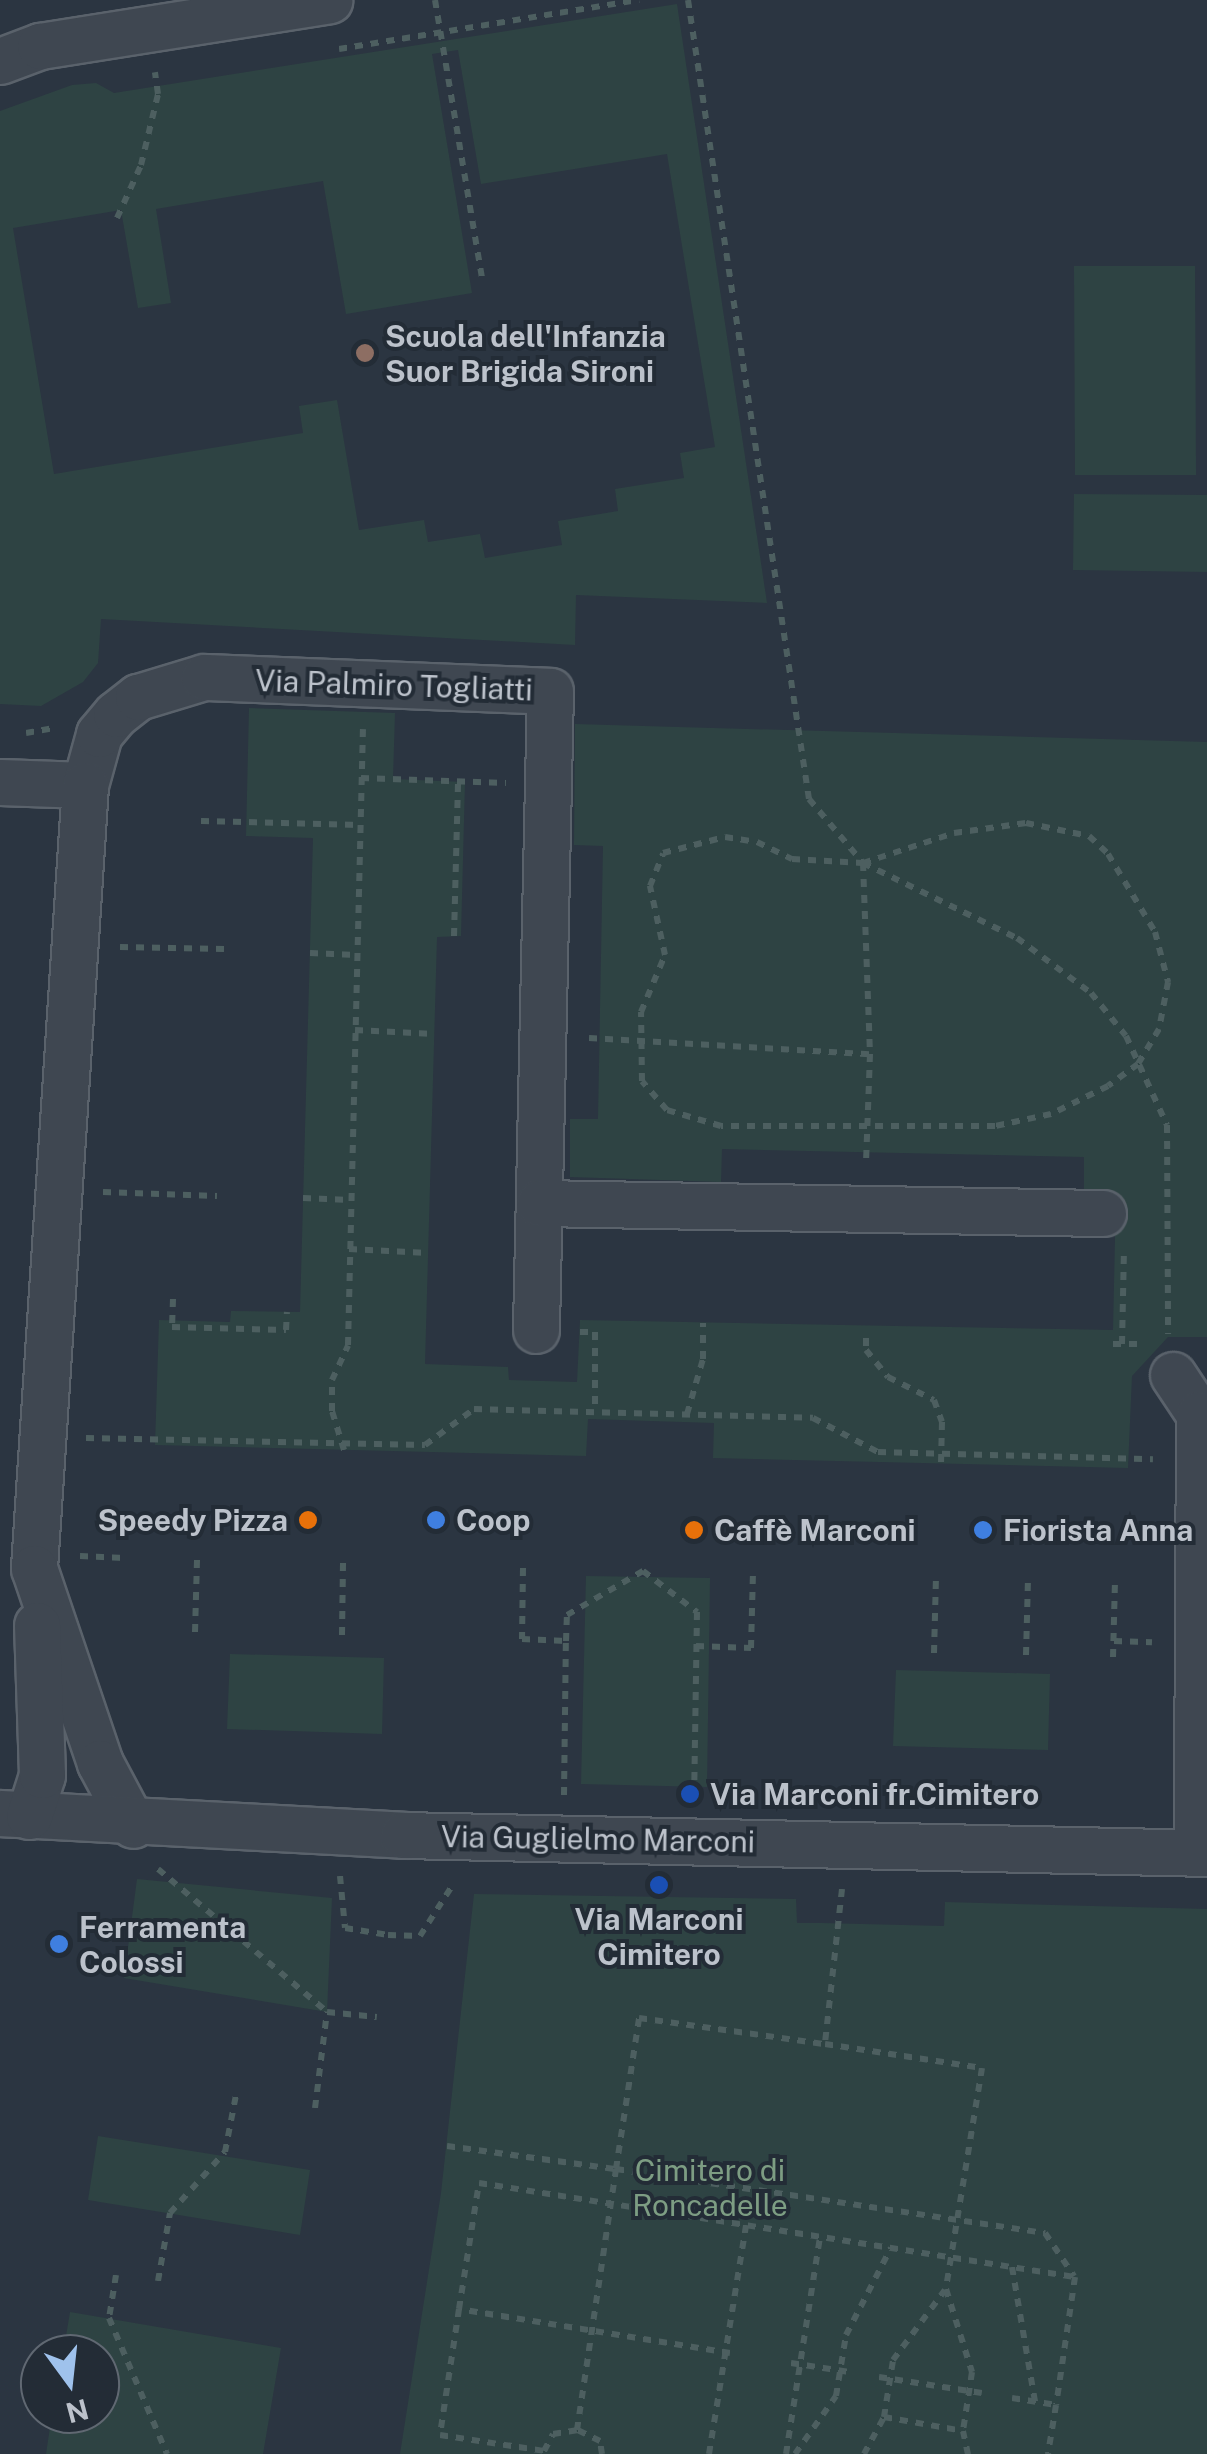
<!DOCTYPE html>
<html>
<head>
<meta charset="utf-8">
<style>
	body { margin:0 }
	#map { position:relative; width:1207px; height:2454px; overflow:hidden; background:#2b3541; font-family:"Public Sans",sans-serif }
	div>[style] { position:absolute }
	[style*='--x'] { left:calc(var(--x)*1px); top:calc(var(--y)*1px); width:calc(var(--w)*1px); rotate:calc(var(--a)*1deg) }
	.green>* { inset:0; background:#2e4343 }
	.path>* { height:6px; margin-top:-3px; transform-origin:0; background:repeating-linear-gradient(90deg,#4d5f60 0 8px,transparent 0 16px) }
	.roads { filter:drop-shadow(2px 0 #5a626b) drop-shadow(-2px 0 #5a626b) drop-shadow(0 2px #5a626b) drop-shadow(0 -2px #5a626b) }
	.minor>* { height:45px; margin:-22.5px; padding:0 22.5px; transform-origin:22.5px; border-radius:22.5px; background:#3f4751 }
	.dots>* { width:28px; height:28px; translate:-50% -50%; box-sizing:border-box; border:5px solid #232c36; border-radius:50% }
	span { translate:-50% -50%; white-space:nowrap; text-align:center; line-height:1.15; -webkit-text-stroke:8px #232c36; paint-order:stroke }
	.poi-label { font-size:30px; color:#bcc2cb; font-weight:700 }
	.left { translate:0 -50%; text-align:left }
	.right { translate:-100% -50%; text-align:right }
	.street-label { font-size:30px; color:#bcc2cb }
	.park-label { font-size:30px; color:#7d9d83 }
	.north { position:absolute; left:20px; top:2334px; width:100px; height:100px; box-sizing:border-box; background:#232c36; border:2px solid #606872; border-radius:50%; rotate:165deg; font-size:28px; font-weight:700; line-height:40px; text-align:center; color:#bcc2cb }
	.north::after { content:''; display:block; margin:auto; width:35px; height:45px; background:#9fc2ec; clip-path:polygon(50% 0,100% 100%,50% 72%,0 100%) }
</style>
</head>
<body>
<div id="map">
	<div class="green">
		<i style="clip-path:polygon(evenodd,677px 4px,767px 603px,576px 595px,575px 645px,101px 619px,98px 663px,83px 682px,41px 706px,0 704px,0 111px,72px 85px,96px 83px,114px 93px,677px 4px,458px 50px,481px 184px,667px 154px,715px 447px,680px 453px,684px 478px,615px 489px,618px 511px,558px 521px,562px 545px,485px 558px,480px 534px,428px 542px,424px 520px,359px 530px,337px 400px,299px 406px,303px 433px,54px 474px,13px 228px,121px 210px,138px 308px,171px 303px,156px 209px,323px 181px,346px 314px,472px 293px,432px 54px,458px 50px)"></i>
		<i style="clip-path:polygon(1074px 266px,1195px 266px,1196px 475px,1075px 475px)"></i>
		<i style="clip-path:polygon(1074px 494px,1207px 495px,1207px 572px,1073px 570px)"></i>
		<i style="clip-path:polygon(249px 708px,395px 713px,393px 779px,465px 782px,461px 936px,437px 937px,425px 1364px,508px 1367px,509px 1380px,577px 1382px,580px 1320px,1113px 1330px,1116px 1192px,1084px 1190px,1084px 1157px,722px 1149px,721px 1182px,570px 1177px,570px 1119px,598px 1119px,603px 846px,574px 845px,575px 724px,1207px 742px,1207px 1337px,1168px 1337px,1132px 1376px,1128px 1468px,713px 1458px,714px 1423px,588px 1419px,586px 1456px,155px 1445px,159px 1320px,230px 1322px,231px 1311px,300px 1312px,313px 838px,246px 836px)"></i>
		<i style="clip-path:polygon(586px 1576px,710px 1578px,707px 1787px,581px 1784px)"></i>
		<i style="clip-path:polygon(230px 1654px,384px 1658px,382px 1734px,227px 1729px)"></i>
		<i style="clip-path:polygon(896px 1670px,1050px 1674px,1048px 1750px,893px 1746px)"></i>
		<i style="clip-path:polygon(137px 1879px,332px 1898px,327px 2012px,124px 1978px)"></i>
		<i style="clip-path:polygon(474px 1894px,796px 1899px,797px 1923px,821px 1923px,944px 1926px,945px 1902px,1207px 1909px,1207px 2454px,400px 2454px,441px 2193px)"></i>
		<i style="clip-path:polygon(98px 2136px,310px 2170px,300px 2235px,88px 2200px)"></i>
		<i style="clip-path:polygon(70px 2312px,281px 2348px,263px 2454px,46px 2454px,52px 2414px,100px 2414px,100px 2354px,63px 2354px)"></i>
	</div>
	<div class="path">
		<i style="--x:435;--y:0;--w:282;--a:80.4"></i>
		<i style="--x:688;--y:0;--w:808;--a:81.39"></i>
		<i style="--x:809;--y:799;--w:84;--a:49.8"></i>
		<i style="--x:863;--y:863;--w:171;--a:26"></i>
		<i style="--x:1017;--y:938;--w:92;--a:36.6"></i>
		<i style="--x:1091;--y:993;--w:55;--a:50.9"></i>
		<i style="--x:1126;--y:1036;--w:98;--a:65.3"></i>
		<i style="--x:1167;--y:1125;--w:209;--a:89.7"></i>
		<i style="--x:339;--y:49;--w:304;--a:-9.3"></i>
		<i style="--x:117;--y:218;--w:58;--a:-65.6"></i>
		<i style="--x:141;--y:165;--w:73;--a:-76.5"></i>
		<i style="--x:158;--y:94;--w:22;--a:-98"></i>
		<i style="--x:26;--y:733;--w:27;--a:-10"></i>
		<i style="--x:361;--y:778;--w:145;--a:2"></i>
		<i style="--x:201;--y:821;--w:159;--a:1.4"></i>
		<i style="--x:1026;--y:823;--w:64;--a:11.7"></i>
		<i style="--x:1089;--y:836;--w:26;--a:43"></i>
		<i style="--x:1108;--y:854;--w:91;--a:58.9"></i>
		<i style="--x:1155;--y:932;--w:52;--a:75.4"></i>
		<i style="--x:1168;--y:982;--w:48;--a:100.8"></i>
		<i style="--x:1159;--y:1029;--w:41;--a:121"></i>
		<i style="--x:1138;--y:1064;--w:37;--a:144"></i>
		<i style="--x:1108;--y:1086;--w:64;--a:153.8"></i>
		<i style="--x:1051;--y:1114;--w:57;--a:167.9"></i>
		<i style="--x:995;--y:1126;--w:274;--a:180"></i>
		<i style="--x:721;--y:1126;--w:56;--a:-163.5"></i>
		<i style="--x:667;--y:1110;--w:38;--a:-131"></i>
		<i style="--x:642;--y:1081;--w:69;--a:-90.8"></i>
		<i style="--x:641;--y:1012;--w:62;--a:-67.2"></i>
		<i style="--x:665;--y:955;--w:71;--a:-102.3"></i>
		<i style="--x:650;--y:886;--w:35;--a:-68"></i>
		<i style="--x:663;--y:853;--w:64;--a:-14.5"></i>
		<i style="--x:725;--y:837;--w:32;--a:9"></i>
		<i style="--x:757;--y:842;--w:39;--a:26"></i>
		<i style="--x:792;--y:859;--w:71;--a:3.2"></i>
		<i style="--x:863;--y:863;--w:96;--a:-18.2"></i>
		<i style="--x:954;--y:833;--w:73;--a:-7.9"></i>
		<i style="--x:863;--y:863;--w:191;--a:87.9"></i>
		<i style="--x:454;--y:936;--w:153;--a:-88.5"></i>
		<i style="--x:120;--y:947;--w:104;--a:1.1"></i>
		<i style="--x:310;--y:953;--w:46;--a:2.5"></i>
		<i style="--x:355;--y:1030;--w:79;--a:2.9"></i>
		<i style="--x:589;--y:1038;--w:281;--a:3.3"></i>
		<i style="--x:870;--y:1054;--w:111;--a:92.1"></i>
		<i style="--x:103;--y:1192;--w:114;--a:2"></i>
		<i style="--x:303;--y:1198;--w:47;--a:2.4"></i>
		<i style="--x:349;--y:1249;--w:79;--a:2.9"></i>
		<i style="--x:173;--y:1299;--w:28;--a:92"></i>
		<i style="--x:172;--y:1327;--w:114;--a:1.5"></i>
		<i style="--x:286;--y:1330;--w:18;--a:-87"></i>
		<i style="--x:580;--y:1332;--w:15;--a:0"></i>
		<i style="--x:595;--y:1332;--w:80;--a:90"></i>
		<i style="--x:866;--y:1338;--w:12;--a:90"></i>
		<i style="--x:866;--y:1350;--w:35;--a:51"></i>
		<i style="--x:888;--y:1377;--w:51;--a:26.6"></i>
		<i style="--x:934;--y:1400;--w:23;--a:70"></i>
		<i style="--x:942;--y:1422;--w:42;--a:91.4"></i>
		<i style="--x:1113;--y:1344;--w:29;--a:0"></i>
		<i style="--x:1122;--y:1344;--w:94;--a:-88.8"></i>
		<i style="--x:687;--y:1414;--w:57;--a:-73.8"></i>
		<i style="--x:703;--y:1359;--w:36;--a:-90"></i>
		<i style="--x:86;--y:1438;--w:339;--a:1.2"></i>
		<i style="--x:425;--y:1445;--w:61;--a:-36.3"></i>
		<i style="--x:474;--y:1409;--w:339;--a:1.5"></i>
		<i style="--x:813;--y:1418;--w:73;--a:27.6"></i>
		<i style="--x:878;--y:1452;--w:275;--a:1.5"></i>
		<i style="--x:344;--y:1450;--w:41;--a:-107.1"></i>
		<i style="--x:332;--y:1411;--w:31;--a:-90"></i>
		<i style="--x:332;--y:1380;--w:38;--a:-65"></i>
		<i style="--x:348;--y:1345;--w:616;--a:-88.61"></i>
		<i style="--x:80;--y:1556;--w:44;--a:2.6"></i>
		<i style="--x:523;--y:1568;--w:71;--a:90.8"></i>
		<i style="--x:522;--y:1639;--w:44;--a:2.6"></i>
		<i style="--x:566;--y:1641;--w:26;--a:-88"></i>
		<i style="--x:567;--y:1615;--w:88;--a:-30.1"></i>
		<i style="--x:643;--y:1571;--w:68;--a:37.2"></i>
		<i style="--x:697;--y:1612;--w:187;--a:90.9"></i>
		<i style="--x:195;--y:1632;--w:73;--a:-88.4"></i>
		<i style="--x:342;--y:1635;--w:72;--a:-89.2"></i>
		<i style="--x:1114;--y:1641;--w:38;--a:2"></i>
		<i style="--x:696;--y:1646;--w:55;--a:2.1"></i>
		<i style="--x:751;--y:1648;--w:75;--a:-88.5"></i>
		<i style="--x:934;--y:1653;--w:75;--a:-88.5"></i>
		<i style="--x:1026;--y:1655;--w:74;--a:-88.5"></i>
		<i style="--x:1113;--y:1657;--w:75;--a:-88.5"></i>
		<i style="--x:564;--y:1795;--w:154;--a:-89.3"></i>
		<i style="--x:158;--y:1869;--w:221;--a:40.2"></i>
		<i style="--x:327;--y:2012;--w:50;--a:5.7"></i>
		<i style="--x:340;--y:1876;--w:52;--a:84.5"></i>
		<i style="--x:345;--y:1928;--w:44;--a:9.2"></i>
		<i style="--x:388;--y:1935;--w:32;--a:2"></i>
		<i style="--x:420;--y:1936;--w:63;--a:-57.3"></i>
		<i style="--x:842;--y:1889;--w:156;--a:96.3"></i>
		<i style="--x:825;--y:2044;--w:159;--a:8.7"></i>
		<i style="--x:982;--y:2068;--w:224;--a:99.3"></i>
		<i style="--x:946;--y:2289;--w:87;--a:72.6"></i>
		<i style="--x:972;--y:2372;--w:60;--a:98.7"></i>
		<i style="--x:963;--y:2431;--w:24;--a:78"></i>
		<i style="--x:315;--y:2108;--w:97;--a:-82.9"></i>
		<i style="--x:447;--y:2146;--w:171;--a:7.8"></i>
		<i style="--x:616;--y:2169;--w:153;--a:-81.3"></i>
		<i style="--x:639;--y:2018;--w:188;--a:8"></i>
		<i style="--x:1012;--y:2267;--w:137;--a:80.3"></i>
		<i style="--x:116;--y:2275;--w:44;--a:99.2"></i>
		<i style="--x:109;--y:2318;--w:148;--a:66.9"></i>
		<i style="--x:158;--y:2281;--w:69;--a:-80"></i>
		<i style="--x:170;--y:2213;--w:82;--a:-48"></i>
		<i style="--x:225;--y:2152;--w:58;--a:-79.1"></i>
		<i style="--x:459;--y:2309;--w:127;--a:98.6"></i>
		<i style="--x:440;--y:2435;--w:105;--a:8.7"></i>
		<i style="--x:544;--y:2451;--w:19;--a:-62"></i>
		<i style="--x:553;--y:2434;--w:24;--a:-9"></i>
		<i style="--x:730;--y:2353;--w:275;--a:-170.8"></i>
		<i style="--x:459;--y:2309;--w:128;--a:-81"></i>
		<i style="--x:479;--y:2183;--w:603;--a:8.96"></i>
		<i style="--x:1075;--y:2277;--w:129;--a:98.4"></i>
		<i style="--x:791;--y:2363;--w:59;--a:8.8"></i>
		<i style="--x:879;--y:2377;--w:104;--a:8.8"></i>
		<i style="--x:1012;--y:2398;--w:45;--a:9"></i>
		<i style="--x:1056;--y:2405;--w:50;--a:99.3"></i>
		<i style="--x:884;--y:2417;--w:80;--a:10"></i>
		<i style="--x:602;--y:2454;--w:13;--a:-99"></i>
		<i style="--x:600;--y:2441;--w:25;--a:-154"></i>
		<i style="--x:577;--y:2430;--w:264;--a:-81.5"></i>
		<i style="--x:616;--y:2169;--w:434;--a:8.5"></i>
		<i style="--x:1045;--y:2233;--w:52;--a:56"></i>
		<i style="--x:709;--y:2454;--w:232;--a:-80.8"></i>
		<i style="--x:786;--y:2454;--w:220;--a:-81.1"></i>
		<i style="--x:795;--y:2454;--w:71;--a:-54.7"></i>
		<i style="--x:836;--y:2396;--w:62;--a:-80.7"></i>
		<i style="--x:846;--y:2335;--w:98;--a:-62.7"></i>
		<i style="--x:864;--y:2454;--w:42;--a:-61.6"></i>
		<i style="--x:884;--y:2417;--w:58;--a:-81"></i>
		<i style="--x:893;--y:2360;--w:87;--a:-53.4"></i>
	</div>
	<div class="roads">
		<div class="minor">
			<i style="--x:0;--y:61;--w:43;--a:-20.6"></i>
			<i style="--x:40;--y:46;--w:293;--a:-9"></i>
			<i style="--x:0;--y:782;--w:85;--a:2"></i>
			<i style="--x:85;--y:785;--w:53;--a:-74.6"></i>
			<i style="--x:99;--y:734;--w:26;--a:-50"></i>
			<i style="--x:116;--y:714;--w:28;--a:-38"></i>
			<i style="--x:138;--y:697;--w:69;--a:-16.9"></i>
			<i style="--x:204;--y:677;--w:346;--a:2.3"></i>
			<i style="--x:550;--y:691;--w:639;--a:91.26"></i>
			<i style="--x:85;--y:785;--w:785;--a:93.73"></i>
			<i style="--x:34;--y:1568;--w:206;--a:71.3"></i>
			<i style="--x:100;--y:1763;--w:70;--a:62"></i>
			<i style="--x:539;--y:1203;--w:564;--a:1.02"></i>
			<i style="--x:1173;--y:1375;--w:47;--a:56.3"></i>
			<i style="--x:1199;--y:1414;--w:439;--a:90.3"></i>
			<i style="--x:0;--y:1813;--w:404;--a:3.1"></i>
			<i style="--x:403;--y:1835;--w:804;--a:1.28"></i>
			<i style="--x:29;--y:1816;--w:43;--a:-72.4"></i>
			<i style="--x:42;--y:1775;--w:150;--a:-91.9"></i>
		</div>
	</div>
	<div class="dots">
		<i style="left:365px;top:353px;background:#8d6e63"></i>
		<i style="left:308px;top:1520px;background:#e8710a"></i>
		<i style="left:436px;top:1520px;background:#3f7fe0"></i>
		<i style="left:694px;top:1530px;background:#e8710a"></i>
		<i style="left:983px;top:1530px;background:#3f7fe0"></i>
		<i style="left:690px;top:1794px;background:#1a4fb4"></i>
		<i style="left:659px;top:1885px;background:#1a4fb4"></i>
		<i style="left:59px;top:1944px;background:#3f7fe0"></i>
	</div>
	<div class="poi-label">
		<span class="left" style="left:385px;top:353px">Scuola dell'Infanzia<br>Suor Brigida Sironi</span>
		<span class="right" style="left:288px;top:1520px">Speedy Pizza</span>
		<span class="left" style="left:456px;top:1520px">Coop</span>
		<span class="left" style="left:714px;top:1530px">Caffè Marconi</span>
		<span class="left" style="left:1003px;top:1530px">Fiorista Anna</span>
		<span class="left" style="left:710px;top:1794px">Via Marconi fr.Cimitero</span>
		<span style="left:659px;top:1936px">Via Marconi<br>Cimitero</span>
		<span class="left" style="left:79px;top:1944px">Ferramenta<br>Colossi</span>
	</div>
	<div class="street-label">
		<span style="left:394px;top:685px;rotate:2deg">Via Palmiro Togliatti</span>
		<span style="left:598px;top:1839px;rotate:1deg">Via Guglielmo Marconi</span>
	</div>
	<div class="park-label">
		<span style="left:710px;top:2187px">Cimitero di<br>Roncadelle</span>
	</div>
	<div class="north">N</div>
</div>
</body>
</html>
